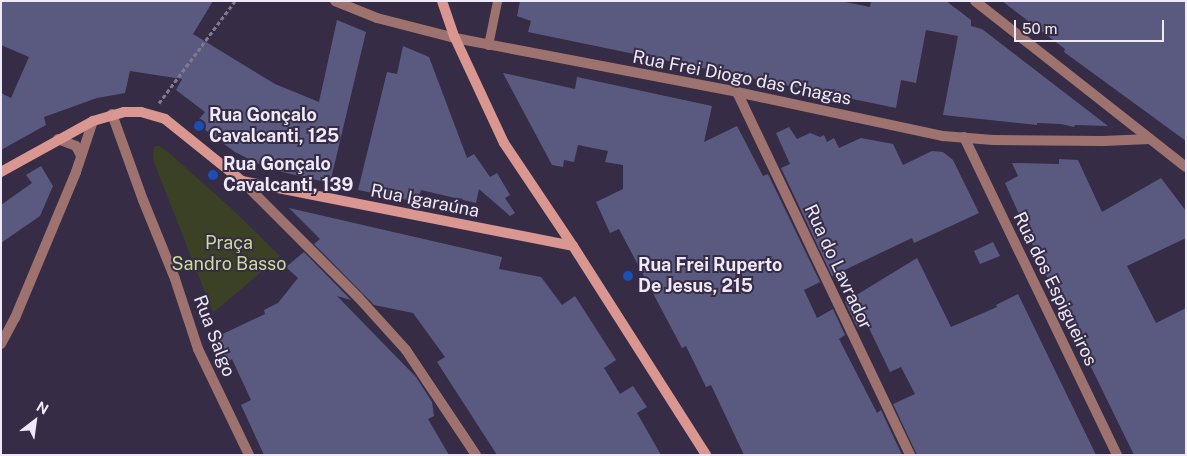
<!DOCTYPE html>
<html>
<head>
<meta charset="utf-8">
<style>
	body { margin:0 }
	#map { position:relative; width:1187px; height:456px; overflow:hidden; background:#362c45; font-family:"Public Sans",sans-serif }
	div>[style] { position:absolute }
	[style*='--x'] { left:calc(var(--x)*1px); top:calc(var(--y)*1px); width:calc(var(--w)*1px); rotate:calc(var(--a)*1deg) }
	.green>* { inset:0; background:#3b4125 }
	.building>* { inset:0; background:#5a5a81 }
	.path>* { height:3px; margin-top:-1.5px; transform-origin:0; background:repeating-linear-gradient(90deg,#81798e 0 4px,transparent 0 6.5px) }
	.lane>* { height:9px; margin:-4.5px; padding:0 4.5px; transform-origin:4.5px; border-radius:4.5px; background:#9e736f }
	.street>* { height:10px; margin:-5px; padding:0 5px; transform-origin:5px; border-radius:5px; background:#9e736f }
	.secondary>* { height:10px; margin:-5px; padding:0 5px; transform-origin:5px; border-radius:5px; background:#da9792 }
	.dots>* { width:14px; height:14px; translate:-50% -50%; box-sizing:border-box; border:2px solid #362c45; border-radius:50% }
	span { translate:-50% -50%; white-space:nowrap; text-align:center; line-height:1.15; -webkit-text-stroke:4px #362c45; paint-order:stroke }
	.street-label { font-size:18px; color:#efe9f9 }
	.poi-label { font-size:18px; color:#efe9f9; font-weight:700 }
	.left { translate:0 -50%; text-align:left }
	.park-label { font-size:18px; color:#ccdc96 }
	.frame { position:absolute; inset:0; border:2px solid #efe9f9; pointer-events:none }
	.north { position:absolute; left:10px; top:396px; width:50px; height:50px; -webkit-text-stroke:4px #362c45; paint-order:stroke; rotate:30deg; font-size:14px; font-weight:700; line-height:20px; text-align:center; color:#efe9f9 }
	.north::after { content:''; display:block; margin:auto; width:18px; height:22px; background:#efe9f9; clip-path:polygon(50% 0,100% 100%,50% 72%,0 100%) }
	.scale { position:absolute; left:1014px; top:20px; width:150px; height:22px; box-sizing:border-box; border:2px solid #efe9f9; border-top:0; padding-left:6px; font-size:15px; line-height:18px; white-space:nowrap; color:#efe9f9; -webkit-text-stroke:4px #362c45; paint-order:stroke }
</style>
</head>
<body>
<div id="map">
	<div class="green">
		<i style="clip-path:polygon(155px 146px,159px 146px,168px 152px,233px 210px,280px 256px,213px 313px,154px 162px,153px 150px)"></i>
	</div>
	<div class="building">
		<i style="clip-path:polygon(1px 1px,213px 1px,193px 34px,275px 84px,319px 102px,337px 20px,366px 32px,330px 183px,269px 169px,235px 152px,196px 123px,205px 112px,176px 90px,182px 79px,130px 71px,125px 93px,97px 98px,44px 117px,46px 125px,1px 150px,1px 93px,11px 98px,29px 57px,1px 45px)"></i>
		<i style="clip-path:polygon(520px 1px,840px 1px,870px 7px,871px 1px,946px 1px,971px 20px,971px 26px,982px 29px,1108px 126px,1075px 125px,1074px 127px,1061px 124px,1037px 123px,1037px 125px,943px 115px,958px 36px,926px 30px,916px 83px,901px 80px,896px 108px,528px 32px,531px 21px,517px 16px)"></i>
		<i style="clip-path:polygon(1002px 1px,1186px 1px,1186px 141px,1064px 52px,1065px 49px)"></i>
		<i style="clip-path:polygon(403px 46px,429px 57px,467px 158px,474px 154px,490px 177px,497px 173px,510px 195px,505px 198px,515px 213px,510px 216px,479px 189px,476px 203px,421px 190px,418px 202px,358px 190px,387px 72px,397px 74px)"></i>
		<i style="clip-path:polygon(503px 73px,575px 89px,577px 77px,712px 106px,704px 142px,737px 126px,763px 176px,768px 174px,820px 282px,804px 290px,817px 318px,833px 309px,845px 335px,839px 339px,877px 413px,881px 410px,902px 455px,744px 455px,711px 385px,706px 387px,686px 346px,682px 348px,619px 229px,610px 233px,596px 202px,623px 189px,623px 165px,605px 162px,608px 151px,578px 145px,574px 162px,564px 160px,563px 167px,552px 165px)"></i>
		<i style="clip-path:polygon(789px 127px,797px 139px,810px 133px,820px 137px,824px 135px,827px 142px,834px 138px,839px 148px,861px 138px,893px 144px,903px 165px,932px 151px,943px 152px,953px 160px,979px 213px,914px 243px,912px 238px,832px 276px,781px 168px,790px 164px,776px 133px)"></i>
		<i style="clip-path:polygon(1059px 159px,1078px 160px,1102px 212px,1161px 178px,1186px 211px,1186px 238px,1127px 266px,1156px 323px,1186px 308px,1186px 455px,1134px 455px,1045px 273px,1042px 257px,1039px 259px,1005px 183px,1018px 176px,1012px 163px,1059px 164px)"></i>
		<i style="clip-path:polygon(41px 166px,53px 186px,40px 216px,1px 243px,1px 205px,32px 183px,26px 175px)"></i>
		<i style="clip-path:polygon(289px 208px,502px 257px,499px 269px,541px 277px,562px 305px,575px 296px,616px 360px,604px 368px,620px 394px,633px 386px,647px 407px,637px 413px,661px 455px,497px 455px,437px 362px,445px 357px,413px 313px,374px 305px,314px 244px,320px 239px)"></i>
		<i style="clip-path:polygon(993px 242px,1000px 256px,980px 264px,974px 251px)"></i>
		<i style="clip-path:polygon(304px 252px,351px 300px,337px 296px,416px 377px,432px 402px,434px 416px,428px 419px,449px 455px,264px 455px,241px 405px,251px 400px,232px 359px,222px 364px,210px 340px,265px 314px,264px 310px,278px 303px,298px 278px,286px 267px)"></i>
		<i style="clip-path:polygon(917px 258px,951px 327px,997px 307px,996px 305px,1018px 294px,1096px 455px,917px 455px,893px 404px,915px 394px,901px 367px,890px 372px,867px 324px,858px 329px,845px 302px)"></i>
	</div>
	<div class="path">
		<i style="--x:159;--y:103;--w:127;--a:-53.3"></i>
	</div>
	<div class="lane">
		<i style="--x:488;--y:45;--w:45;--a:-78.4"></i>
	</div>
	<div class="street">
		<i style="--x:335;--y:1;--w:45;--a:22"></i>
		<i style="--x:377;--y:18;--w:81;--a:14.4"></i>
		<i style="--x:455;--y:38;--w:287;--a:10.8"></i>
		<i style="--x:737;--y:92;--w:211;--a:12.1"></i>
		<i style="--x:943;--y:136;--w:50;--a:4.6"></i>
		<i style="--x:993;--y:140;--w:110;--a:0.5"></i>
		<i style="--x:1103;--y:141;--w:47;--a:-2.4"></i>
		<i style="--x:975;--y:1;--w:268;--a:38.2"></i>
		<i style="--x:737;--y:92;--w:402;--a:64.5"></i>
		<i style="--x:112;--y:114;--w:91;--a:70.2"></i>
		<i style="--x:143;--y:200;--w:85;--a:67.9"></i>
		<i style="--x:175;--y:279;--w:74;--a:71.8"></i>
		<i style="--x:198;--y:349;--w:118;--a:64.3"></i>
		<i style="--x:964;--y:137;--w:353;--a:64.3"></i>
		<i style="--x:58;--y:139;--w:19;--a:21"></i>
		<i style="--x:76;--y:146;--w:11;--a:63"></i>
		<i style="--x:242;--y:181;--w:164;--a:45"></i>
		<i style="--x:358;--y:297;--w:72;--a:47.8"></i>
		<i style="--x:406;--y:350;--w:126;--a:56.3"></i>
		<i style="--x:1;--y:344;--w:30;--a:-62"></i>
		<i style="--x:15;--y:318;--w:158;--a:-67.3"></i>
		<i style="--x:76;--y:172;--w:54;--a:-71.6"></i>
	</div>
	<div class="secondary">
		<i style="--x:442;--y:1;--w:39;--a:71"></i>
		<i style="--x:455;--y:38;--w:116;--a:65"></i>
		<i style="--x:504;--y:143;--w:124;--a:56.2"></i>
		<i style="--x:573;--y:246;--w:248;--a:57.5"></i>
		<i style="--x:1;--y:172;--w:105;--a:-29"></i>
		<i style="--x:93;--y:121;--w:32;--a:-16"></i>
		<i style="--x:124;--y:112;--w:17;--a:0"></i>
		<i style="--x:141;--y:112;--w:25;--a:16"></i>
		<i style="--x:165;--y:119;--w:99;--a:38.8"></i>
		<i style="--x:242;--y:181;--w:337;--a:11.1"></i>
	</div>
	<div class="dots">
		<i style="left:199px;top:126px;background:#1a4fb4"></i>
		<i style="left:213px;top:175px;background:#1a4fb4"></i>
		<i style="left:628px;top:276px;background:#1a4fb4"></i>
	</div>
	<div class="street-label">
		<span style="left:742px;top:78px;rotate:11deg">Rua Frei Diogo das Chagas</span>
		<span style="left:425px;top:201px;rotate:11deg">Rua Igaraúna</span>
		<span style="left:838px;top:267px;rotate:65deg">Rua do Lavrador</span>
		<span style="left:1055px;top:289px;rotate:64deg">Rua dos Espigueiros</span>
		<span style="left:214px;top:336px;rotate:69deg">Rua Salgo</span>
	</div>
	<div class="poi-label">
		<span class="left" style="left:209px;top:126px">Rua Gonçalo<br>Cavalcanti, 125</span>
		<span class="left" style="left:223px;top:175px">Rua Gonçalo<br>Cavalcanti, 139</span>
		<span class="left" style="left:638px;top:276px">Rua Frei Ruperto<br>De Jesus, 215</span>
	</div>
	<div class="park-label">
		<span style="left:229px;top:254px">Praça<br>Sandro Basso</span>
	</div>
	<div class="frame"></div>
	<div class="north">N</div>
	<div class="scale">50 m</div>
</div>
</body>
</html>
